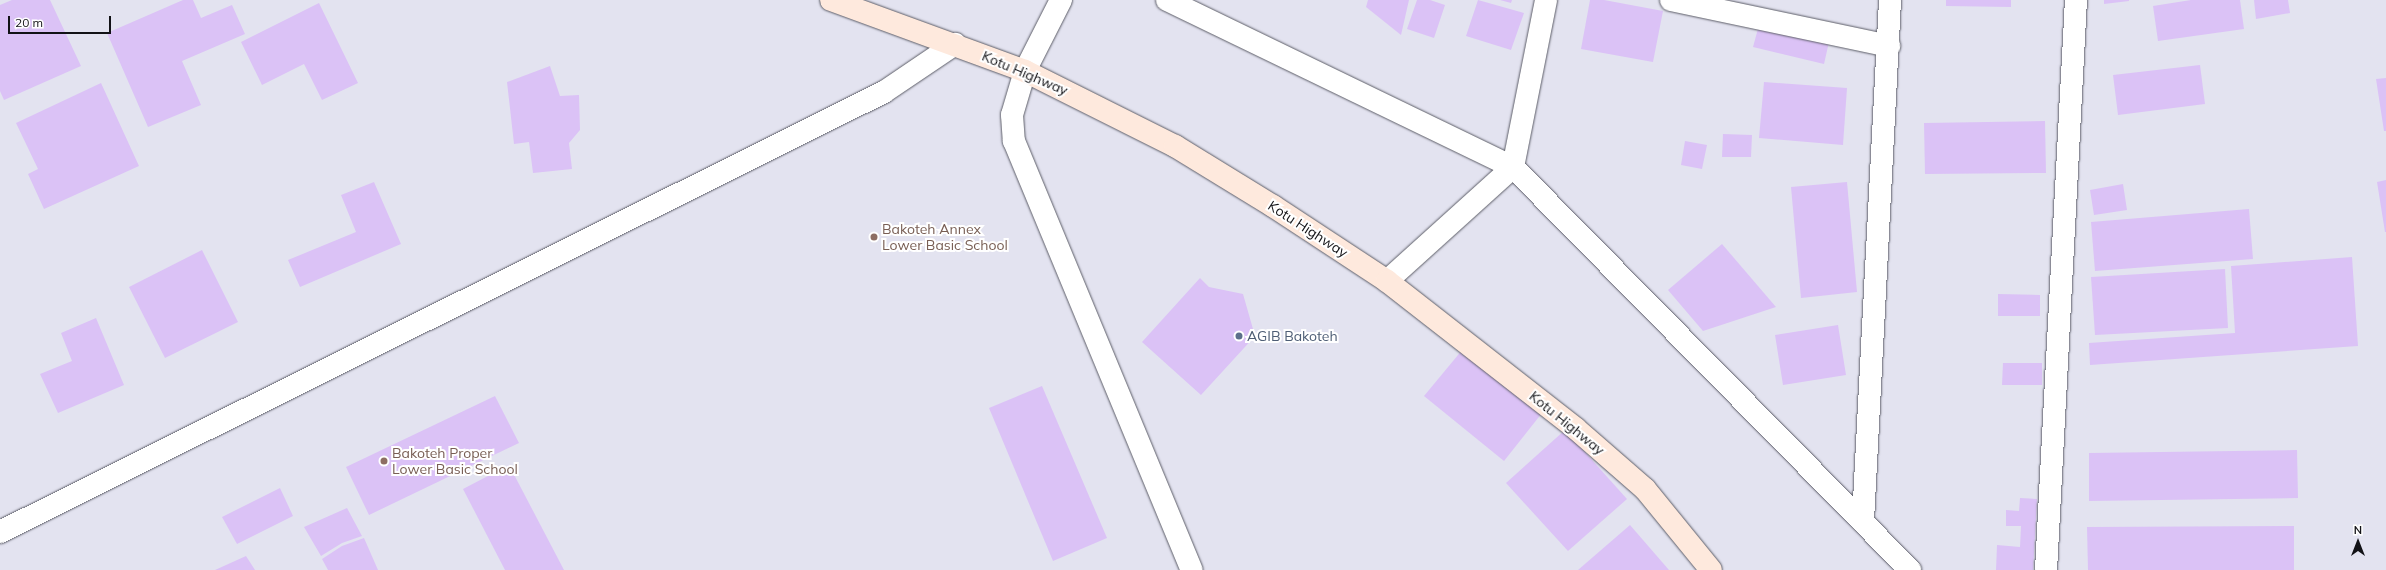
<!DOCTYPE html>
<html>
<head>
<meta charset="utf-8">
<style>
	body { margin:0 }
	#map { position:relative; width:2386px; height:570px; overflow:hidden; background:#e3e3f0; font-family:Mulish,sans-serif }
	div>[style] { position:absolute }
	.building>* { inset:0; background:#dbc2f6 }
	.roads { filter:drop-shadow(0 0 1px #5c5d67) drop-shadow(0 0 1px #5c5d67) }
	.street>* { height:22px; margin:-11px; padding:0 11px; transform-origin:11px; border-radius:11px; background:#fff }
	.secondary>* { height:22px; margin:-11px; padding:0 11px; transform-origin:11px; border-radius:11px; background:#fee9dd }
	.dots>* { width:11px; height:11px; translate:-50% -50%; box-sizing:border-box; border:2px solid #fff; border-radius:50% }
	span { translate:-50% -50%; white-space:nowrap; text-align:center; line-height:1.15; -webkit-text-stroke:4px #fff; paint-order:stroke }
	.street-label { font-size:14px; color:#121216 }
	.education-label { font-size:14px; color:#785e54 }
	.left { translate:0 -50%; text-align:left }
	.service-label { font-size:14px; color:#4e5e75 }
	.north { position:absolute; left:2338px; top:522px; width:40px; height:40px; -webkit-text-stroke:3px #fff; paint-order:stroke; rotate:0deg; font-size:11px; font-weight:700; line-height:16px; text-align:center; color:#121216 }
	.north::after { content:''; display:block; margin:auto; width:14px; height:18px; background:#121216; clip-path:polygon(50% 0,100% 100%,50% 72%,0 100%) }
	.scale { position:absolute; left:8px; top:16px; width:103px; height:18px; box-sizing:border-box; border:2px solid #121216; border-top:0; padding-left:5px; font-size:12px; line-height:14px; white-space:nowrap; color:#121216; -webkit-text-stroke:3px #fff; paint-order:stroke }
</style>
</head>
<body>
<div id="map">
	<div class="building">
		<div style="clip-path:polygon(12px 0,50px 0,81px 66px,4px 100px,0 91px,0 5px)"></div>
		<div style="clip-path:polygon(183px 0,193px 0,201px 18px,232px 5px,245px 34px,182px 61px,201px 105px,148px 127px,107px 33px)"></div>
		<div style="clip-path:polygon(1368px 0,1409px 0,1401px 35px,1366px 7px)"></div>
		<div style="clip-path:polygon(1417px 0,1430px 0,1445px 5px,1434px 38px,1407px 29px)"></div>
		<div style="clip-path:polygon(1478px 0,1524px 13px,1511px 50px,1466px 36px)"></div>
		<div style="clip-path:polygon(1500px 0,1512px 0,1511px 3px)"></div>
		<div style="clip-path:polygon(1590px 0,1604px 0,1663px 11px,1653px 62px,1581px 49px)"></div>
		<div style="clip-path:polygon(1946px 0,2011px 0,2011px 7px,1946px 6px)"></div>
		<div style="clip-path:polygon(2104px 0,2129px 0,2129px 1px,2104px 4px)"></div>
		<div style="clip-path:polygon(2191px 0,2240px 0,2244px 29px,2158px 41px,2153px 6px)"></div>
		<div style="clip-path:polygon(2254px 0,2288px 0,2290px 13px,2256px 19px)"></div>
		<div style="clip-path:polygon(319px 3px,358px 83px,322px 100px,304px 64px,262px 85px,241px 42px)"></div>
		<div style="clip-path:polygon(1759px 25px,1829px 42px,1824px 64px,1753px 47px)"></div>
		<div style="clip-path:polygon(2200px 65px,2205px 104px,2118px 115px,2113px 75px)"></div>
		<div style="clip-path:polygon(550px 66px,560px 96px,579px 95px,580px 130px,569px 143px,572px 169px,533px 173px,529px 142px,514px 144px,507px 82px)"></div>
		<div style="clip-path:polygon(2386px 78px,2386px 131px,2384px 131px,2376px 79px)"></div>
		<div style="clip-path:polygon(1764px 82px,1847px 88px,1843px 145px,1759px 138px)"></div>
		<div style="clip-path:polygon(101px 83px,139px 166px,44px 209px,28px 174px,38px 169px,16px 123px)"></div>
		<div style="clip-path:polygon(2045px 121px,2046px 173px,1925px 174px,1924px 123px)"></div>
		<div style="clip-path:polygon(1723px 134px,1752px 135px,1751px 157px,1722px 157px)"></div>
		<div style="clip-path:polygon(1685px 141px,1707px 145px,1702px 169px,1681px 165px)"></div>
		<div style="clip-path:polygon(2386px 180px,2386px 232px,2385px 232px,2377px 182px)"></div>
		<div style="clip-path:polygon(374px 182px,401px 244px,300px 287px,288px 260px,356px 232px,341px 195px)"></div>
		<div style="clip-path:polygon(1847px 182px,1857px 292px,1801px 298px,1791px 187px)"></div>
		<div style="clip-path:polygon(2123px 184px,2127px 210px,2094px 215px,2090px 190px)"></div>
		<div style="clip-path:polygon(2249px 209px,2253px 259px,2095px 271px,2091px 222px)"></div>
		<div style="clip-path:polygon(1722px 244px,1776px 307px,1703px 331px,1668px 290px)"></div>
		<div style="clip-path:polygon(202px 250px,238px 322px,165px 358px,129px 287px)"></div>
		<div style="clip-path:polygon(2352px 257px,2358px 346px,2090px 365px,2089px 343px,2235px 333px,2231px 266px)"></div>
		<div style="clip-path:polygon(2225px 269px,2228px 328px,2095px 335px,2091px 277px)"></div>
		<div style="clip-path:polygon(1200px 278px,1209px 287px,1243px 294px,1255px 336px,1201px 395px,1142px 342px)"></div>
		<div style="clip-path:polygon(1998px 294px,2040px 295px,2040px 316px,1998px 316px)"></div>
		<div style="clip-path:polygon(96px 318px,124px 385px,58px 413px,40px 374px,72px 361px,61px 333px)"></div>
		<div style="clip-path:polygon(1838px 325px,1846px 375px,1783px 385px,1775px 335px)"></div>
		<div style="clip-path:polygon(1463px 349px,1542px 413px,1504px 461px,1424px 396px)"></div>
		<div style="clip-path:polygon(2003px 363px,2042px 363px,2042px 385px,2002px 385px)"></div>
		<div style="clip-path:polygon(1042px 386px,1107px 538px,1053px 561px,989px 408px)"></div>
		<div style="clip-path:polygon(495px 396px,519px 443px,369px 515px,346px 467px)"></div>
		<div style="clip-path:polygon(1565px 430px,1627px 499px,1568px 551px,1506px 483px)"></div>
		<div style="clip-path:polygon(2297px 450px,2298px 498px,2089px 501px,2089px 453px)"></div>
		<div style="clip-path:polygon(509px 465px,564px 570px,505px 570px,463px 489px)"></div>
		<div style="clip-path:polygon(280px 488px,293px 516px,237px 544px,222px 517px)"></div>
		<div style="clip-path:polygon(2020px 498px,2037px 499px,2033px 570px,1996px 570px,1997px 545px,2020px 547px,2021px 526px,2006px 526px,2006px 510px,2019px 511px)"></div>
		<div style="clip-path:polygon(347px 508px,362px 536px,342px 543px,321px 556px,304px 527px)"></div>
		<div style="clip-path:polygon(1630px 525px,1669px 570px,1578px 570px)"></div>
		<div style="clip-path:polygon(2294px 526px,2294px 570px,2088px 570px,2087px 527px)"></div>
		<div style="clip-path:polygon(364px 538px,378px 570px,328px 570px,322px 559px,342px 546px)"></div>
		<div style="clip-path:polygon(246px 556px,255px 570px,215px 570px)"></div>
	</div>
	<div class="roads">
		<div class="street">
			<div style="left:1061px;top:0;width:80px;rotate:116.9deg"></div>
			<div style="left:1025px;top:71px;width:46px;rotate:106.5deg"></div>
			<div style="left:1012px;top:115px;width:26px;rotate:86deg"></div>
			<div style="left:1014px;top:141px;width:464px;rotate:67.5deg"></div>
			<div style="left:1167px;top:0;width:384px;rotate:25.8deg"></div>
			<div style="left:1513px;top:167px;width:566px;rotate:45.43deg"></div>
			<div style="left:1671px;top:0;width:223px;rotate:11.9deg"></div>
			<div style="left:1387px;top:281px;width:170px;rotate:-42.1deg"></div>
			<div style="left:1513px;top:167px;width:170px;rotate:-78.8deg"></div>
			<div style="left:1863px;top:521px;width:522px;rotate:-87.03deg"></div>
			<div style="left:0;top:532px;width:987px;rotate:-26.46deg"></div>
			<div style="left:884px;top:92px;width:86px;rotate:-34.1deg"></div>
			<div style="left:2046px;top:570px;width:571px;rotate:-86.99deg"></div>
		</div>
		<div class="secondary">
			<div style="left:831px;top:0;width:207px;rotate:20.1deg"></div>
			<div style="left:1025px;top:71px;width:168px;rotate:26.6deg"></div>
			<div style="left:1175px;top:146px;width:115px;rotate:31.5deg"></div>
			<div style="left:1273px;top:206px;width:136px;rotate:33.3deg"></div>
			<div style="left:1387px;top:281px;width:239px;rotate:38deg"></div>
			<div style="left:1575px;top:428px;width:93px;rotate:41.1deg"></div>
			<div style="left:1645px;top:489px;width:104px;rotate:50.8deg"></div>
		</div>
	</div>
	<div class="dots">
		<div style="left:874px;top:237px;background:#8d6e63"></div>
		<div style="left:1239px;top:336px;background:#5c6f8a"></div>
		<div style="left:384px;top:461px;background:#8d6e63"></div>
	</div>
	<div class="street-label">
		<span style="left:1025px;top:73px;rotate:23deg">Kotu Highway</span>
		<span style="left:1308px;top:229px;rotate:33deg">Kotu Highway</span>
		<span style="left:1567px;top:423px;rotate:39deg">Kotu Highway</span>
	</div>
	<div class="education-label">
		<span class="left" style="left:882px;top:237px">Bakoteh Annex<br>Lower Basic School</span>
		<span class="left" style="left:392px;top:461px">Bakoteh Proper<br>Lower Basic School</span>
	</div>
	<div class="service-label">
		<span class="left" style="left:1247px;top:336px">AGIB Bakoteh</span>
	</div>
	<div class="north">N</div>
	<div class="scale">20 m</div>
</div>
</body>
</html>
